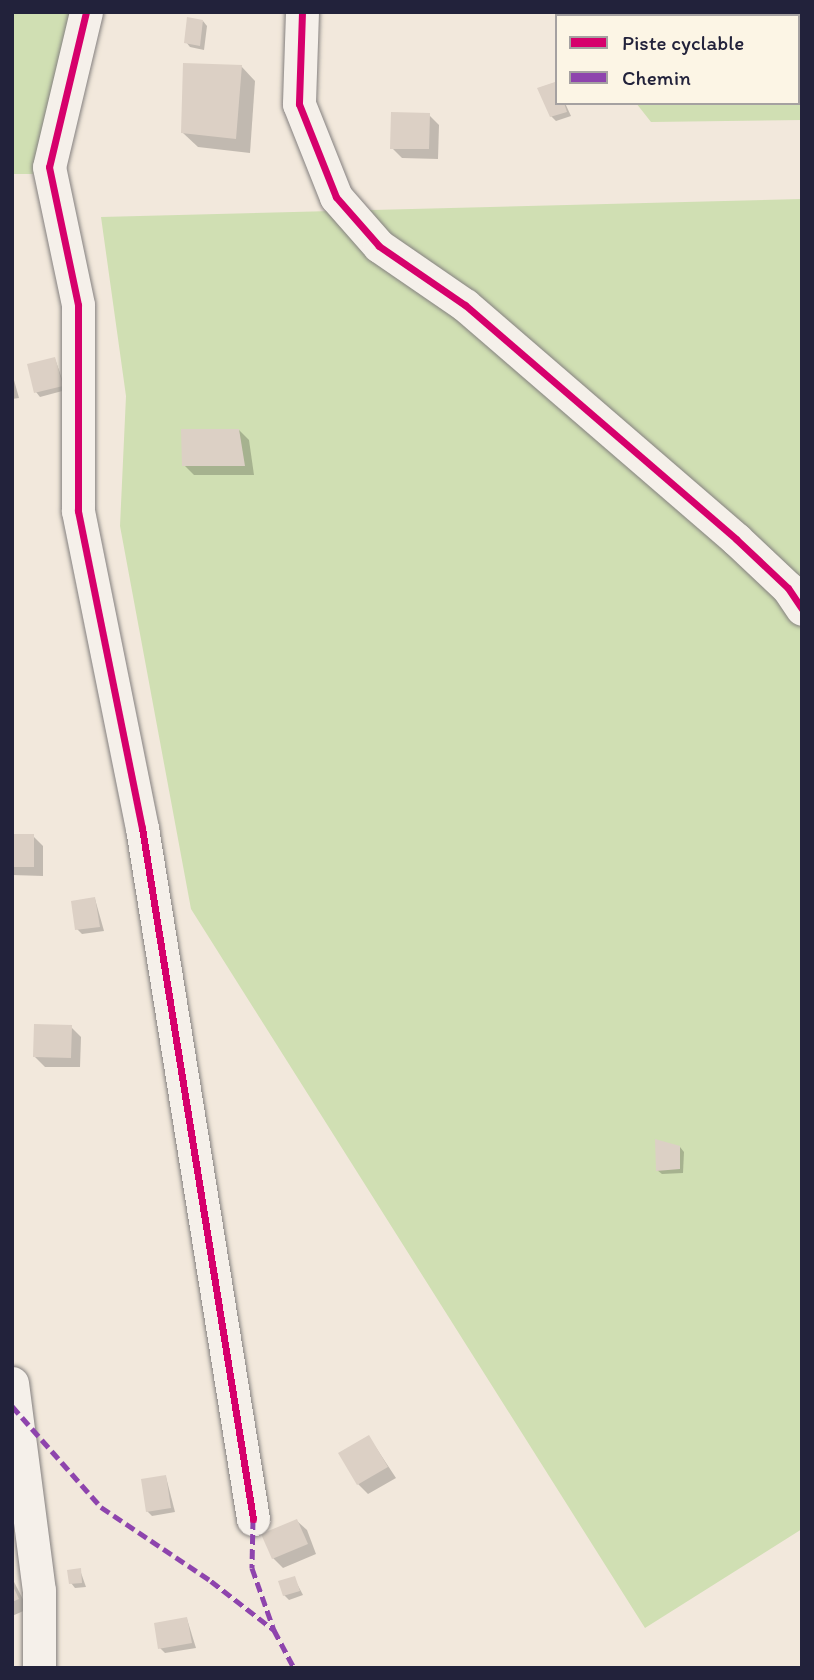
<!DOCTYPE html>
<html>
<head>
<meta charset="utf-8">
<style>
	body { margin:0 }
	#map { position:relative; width:814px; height:1680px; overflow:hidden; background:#f2e8dc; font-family:Itim,sans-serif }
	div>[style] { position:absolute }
	.green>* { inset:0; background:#d0dfb3 }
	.shadow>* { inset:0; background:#0003 }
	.building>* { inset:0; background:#dcd0c5 }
	.roads { filter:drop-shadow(0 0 2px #84807f) drop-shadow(0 0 2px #84807f) }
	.minor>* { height:33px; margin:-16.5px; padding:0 16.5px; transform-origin:16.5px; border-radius:16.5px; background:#f5f0ea }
	.quiet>* { height:5px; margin-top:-2.5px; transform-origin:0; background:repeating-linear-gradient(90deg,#8e44ad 0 10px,transparent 0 15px) }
	.cycleway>* { height:7px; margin:-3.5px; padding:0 3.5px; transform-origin:3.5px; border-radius:3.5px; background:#d6006c }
	span { translate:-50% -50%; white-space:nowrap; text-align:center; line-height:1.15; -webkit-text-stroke:6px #fcf5e5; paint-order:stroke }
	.frame { position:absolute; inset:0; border:14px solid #22223b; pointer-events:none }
	.legend { position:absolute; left:555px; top:14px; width:245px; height:91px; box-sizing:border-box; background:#fcf5e5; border:2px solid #a5a1a1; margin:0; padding:9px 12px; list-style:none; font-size:21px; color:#22223b }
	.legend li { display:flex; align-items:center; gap:14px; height:35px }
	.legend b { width:35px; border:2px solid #a5a1a1 }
</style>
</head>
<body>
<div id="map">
	<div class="green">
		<div style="clip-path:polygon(12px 12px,72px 12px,33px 174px,12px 174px)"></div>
		<div style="clip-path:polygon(563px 12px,802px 12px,802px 120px,651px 122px,636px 103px,798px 103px,798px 16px)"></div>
		<div style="clip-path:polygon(802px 199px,802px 1529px,645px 1628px,191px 909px,120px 526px,126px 396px,101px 217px)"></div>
	</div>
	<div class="shadow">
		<div style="clip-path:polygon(203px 21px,207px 26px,204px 50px,190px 47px,186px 42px)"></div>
		<div style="clip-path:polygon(241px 66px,255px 81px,250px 153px,198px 147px,183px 133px)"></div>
		<div style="clip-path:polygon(555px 84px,557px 103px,565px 103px,571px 116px,556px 121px,551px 116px)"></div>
		<div style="clip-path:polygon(429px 115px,439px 125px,438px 159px,402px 158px,392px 148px)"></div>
		<div style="clip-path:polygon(55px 359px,66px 390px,40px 397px,36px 392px)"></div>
		<div style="clip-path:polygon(12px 373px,19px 398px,12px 399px)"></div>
		<div style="clip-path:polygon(239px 430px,249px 440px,254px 475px,194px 475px,184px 465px)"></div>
		<div style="clip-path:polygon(12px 836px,33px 836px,43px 846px,43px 876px,12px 875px)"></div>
		<div style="clip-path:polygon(95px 899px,104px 931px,82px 934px,77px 929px)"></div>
		<div style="clip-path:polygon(71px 1027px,81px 1037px,80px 1067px,45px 1067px,35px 1057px)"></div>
		<div style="clip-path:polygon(680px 1147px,684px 1152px,683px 1173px,662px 1174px,657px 1170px)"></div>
		<div style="clip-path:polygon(369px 1437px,396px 1478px,368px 1494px,358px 1484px)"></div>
		<div style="clip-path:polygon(166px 1477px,175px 1512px,152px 1516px,147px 1511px)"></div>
		<div style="clip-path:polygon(297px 1521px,307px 1530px,316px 1554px,283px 1568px,273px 1558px)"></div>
		<div style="clip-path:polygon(80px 1570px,86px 1587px,75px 1588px,71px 1583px)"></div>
		<div style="clip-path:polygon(12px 1578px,28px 1609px,12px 1616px)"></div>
		<div style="clip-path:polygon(294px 1578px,303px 1595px,289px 1600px,284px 1595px)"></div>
		<div style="clip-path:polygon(187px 1619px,196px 1648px,165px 1653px,160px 1648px)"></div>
	</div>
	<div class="building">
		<div style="clip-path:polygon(187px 17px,203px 20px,200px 46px,184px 43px)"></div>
		<div style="clip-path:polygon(183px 63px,242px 65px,236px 139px,181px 133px)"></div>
		<div style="clip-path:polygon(555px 82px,557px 103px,564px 103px,567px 112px,550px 117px,537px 88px)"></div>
		<div style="clip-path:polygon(391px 112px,430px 113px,429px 149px,390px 149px)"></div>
		<div style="clip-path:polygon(55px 357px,63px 386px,34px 393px,27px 364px)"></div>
		<div style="clip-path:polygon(181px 429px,239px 429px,245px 466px,182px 466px)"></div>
		<div style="clip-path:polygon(12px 834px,34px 834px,34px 867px,12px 867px)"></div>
		<div style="clip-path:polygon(95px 897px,100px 927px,75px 930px,71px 901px)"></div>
		<div style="clip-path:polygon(34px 1024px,72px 1025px,71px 1058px,33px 1057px)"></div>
		<div style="clip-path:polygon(655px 1139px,680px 1146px,680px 1169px,656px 1171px)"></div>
		<div style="clip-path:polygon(369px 1435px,388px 1467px,357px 1485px,338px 1453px)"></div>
		<div style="clip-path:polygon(166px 1475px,171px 1508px,146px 1512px,141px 1479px)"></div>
		<div style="clip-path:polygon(297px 1519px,308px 1544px,272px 1559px,261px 1534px)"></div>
		<div style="clip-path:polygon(81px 1568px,82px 1583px,69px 1584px,67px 1570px)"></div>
		<div style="clip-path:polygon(295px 1576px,300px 1591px,283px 1596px,278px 1581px)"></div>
		<div style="clip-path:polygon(12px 1584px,19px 1599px,12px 1602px)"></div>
		<div style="clip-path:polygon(187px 1617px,192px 1643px,158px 1649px,154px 1623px)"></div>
	</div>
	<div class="roads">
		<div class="minor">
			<div style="left:86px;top:12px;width:159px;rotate:103.4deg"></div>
			<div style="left:49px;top:167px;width:141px;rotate:78.1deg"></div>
			<div style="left:78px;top:305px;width:206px;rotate:90deg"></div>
			<div style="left:78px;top:511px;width:323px;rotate:78.6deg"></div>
			<div style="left:142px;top:828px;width:700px;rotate:80.87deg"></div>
			<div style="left:302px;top:12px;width:92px;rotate:91.9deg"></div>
			<div style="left:299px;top:104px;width:100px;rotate:68.3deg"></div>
			<div style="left:336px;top:197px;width:65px;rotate:48.7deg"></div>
			<div style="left:379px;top:246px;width:104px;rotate:34.5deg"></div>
			<div style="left:465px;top:305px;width:358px;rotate:40.8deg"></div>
			<div style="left:736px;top:539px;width:71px;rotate:43.3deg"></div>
			<div style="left:788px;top:588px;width:25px;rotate:56deg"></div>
			<div style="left:12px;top:1383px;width:209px;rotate:82.6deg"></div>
			<div style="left:39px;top:1590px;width:78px;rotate:90deg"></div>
		</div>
	</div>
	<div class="quiet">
		<div style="left:12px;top:1406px;width:135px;rotate:48.6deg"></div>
		<div style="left:101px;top:1507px;width:133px;rotate:33.9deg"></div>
		<div style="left:211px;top:1581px;width:80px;rotate:37.9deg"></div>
		<div style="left:253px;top:1519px;width:49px;rotate:91.2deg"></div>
		<div style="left:252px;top:1568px;width:66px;rotate:70.5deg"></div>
		<div style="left:274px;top:1630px;width:43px;rotate:62.2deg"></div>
	</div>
	<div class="cycleway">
		<div style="left:86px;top:12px;width:159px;rotate:103.4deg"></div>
		<div style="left:49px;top:167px;width:141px;rotate:78.1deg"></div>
		<div style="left:78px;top:305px;width:206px;rotate:90deg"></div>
		<div style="left:78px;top:511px;width:323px;rotate:78.6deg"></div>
		<div style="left:142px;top:828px;width:700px;rotate:80.87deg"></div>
		<div style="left:302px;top:12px;width:92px;rotate:91.9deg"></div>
		<div style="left:299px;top:104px;width:100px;rotate:68.3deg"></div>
		<div style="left:336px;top:197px;width:65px;rotate:48.7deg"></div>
		<div style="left:379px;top:246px;width:104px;rotate:34.5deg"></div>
		<div style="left:465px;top:305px;width:358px;rotate:40.8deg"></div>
		<div style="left:736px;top:539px;width:71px;rotate:43.3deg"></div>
		<div style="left:788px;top:588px;width:25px;rotate:56deg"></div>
	</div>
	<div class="frame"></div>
	<ul class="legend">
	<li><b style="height:9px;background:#d6006c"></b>Piste cyclable</li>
	<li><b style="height:9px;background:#8e44ad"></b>Chemin</li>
	</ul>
</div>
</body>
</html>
